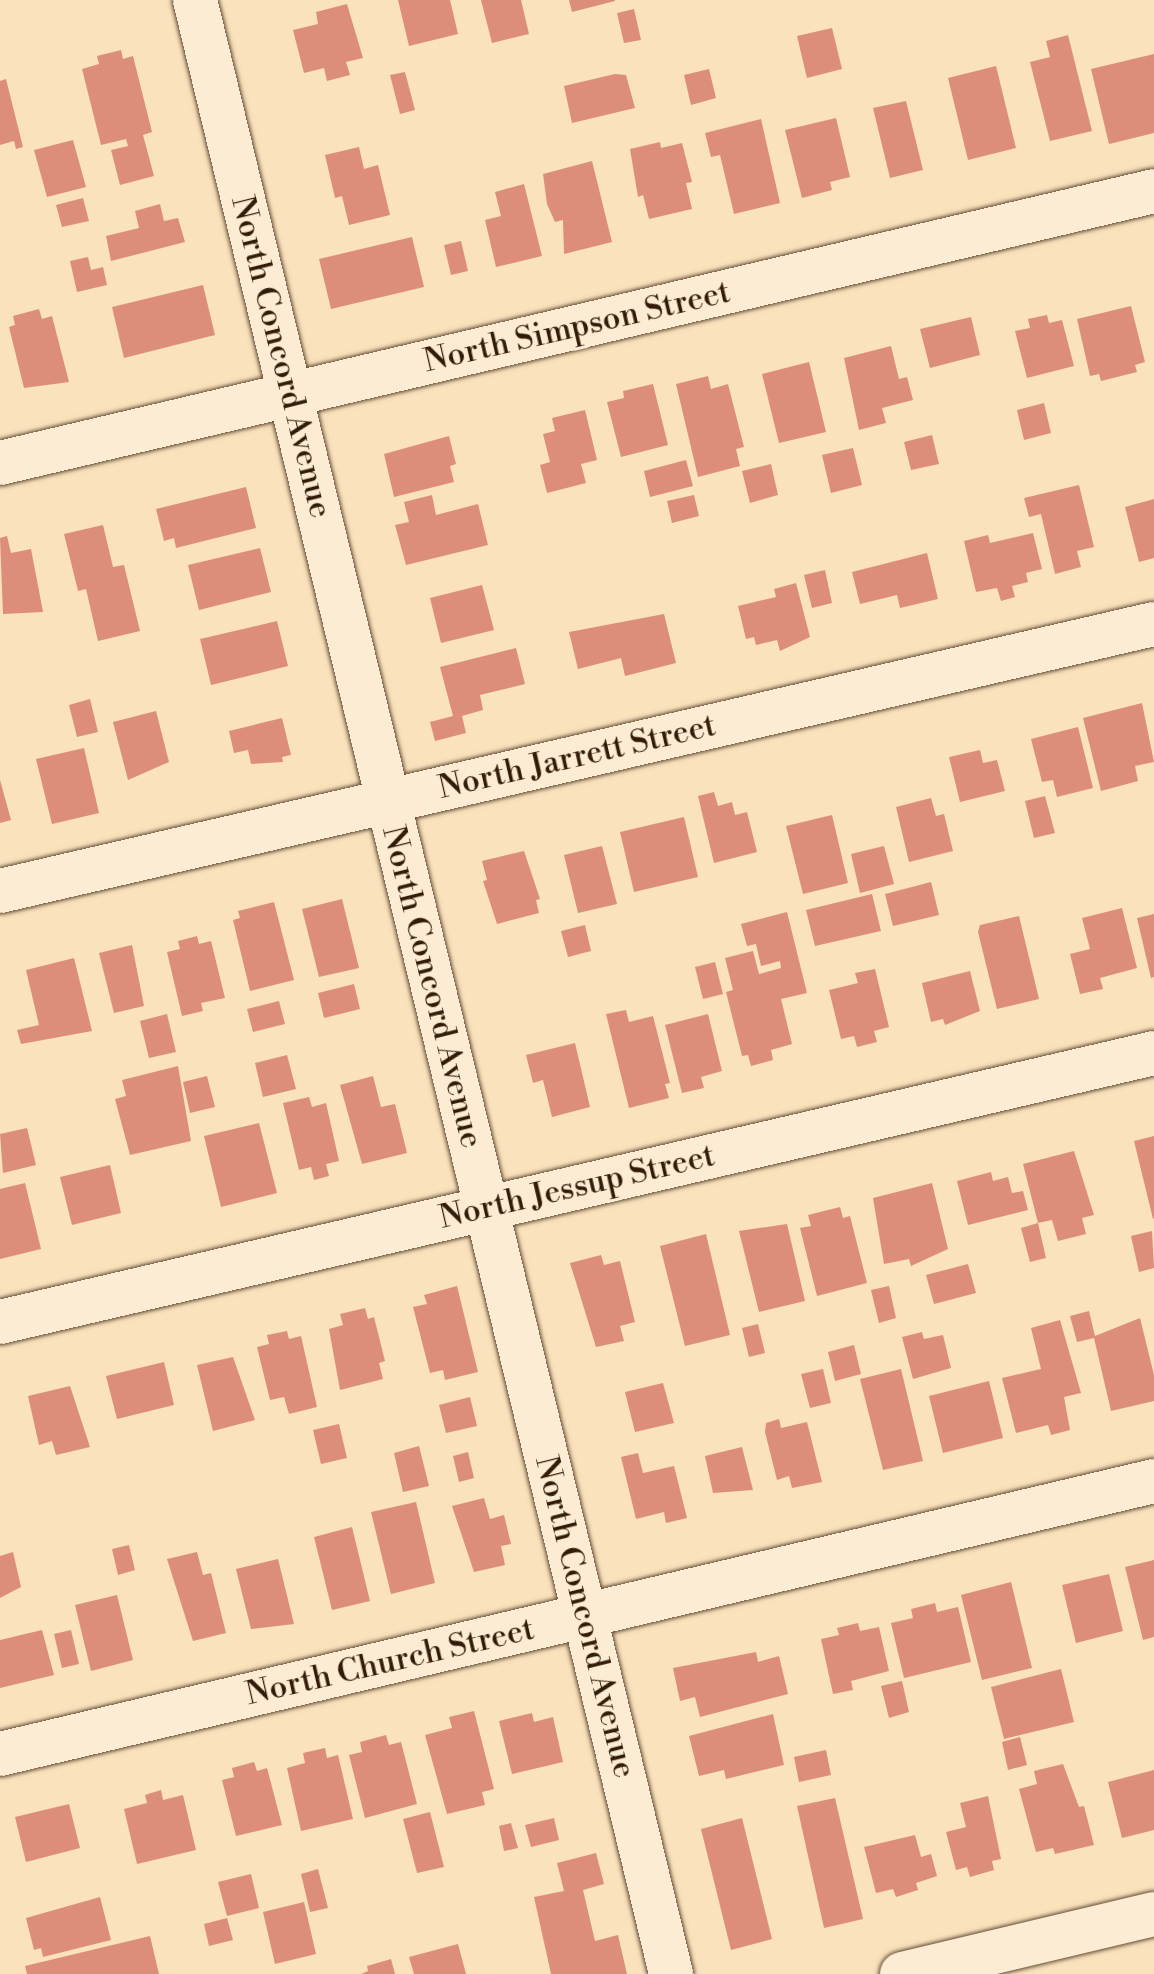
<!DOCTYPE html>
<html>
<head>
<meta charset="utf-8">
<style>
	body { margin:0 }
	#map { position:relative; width:1154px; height:1974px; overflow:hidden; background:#fae2bc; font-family:"Libre Bodoni",serif }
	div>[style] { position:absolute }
	.building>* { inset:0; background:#dd8e7a }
	.roads { filter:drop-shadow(0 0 2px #654d36) drop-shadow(0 0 2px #654d36) }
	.minor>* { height:44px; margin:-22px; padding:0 22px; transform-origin:22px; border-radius:22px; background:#fcecd3 }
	span { translate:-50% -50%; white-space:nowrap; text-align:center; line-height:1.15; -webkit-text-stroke:6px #fcecd3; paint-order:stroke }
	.street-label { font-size:32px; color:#331b09 }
</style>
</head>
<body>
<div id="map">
	<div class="building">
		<div style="clip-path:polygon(398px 0,450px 0,458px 34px,409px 46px)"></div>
		<div style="clip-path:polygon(481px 0,521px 0,529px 34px,492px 43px)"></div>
		<div style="clip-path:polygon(569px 0,615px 0,615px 1px,572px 12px)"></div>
		<div style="clip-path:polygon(347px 4px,363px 58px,346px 62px,350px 75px,327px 81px,324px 68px,304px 73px,293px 30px,318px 24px,316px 12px)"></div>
		<div style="clip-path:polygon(634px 9px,641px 40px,624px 43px,617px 13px)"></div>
		<div style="clip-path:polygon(832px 28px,842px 69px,807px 78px,797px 36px)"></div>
		<div style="clip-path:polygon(1068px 35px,1092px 131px,1050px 141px,1030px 62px,1050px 57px,1046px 41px)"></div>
		<div style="clip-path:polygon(121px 50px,123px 59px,133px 56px,152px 132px,143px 135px,154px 176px,120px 185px,111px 150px,128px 146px,126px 139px,101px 145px,82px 69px,99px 64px,97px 56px)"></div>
		<div style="clip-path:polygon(1154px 54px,1154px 133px,1109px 144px,1091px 69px)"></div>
		<div style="clip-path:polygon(996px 66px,1016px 148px,968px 160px,948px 78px)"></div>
		<div style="clip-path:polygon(709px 69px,716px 98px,691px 105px,684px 75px)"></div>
		<div style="clip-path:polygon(405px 72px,415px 110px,400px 114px,390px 75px)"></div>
		<div style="clip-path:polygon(615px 74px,626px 75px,635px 108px,572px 123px,564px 86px)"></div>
		<div style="clip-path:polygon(6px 79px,23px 147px,16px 149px,14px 141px,0 145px,0 81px)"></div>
		<div style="clip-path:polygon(906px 101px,923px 170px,890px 178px,873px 108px)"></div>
		<div style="clip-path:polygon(836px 118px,850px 177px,830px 182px,832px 190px,802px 198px,785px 130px)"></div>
		<div style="clip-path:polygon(761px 119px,780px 203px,734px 214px,720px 155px,711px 157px,705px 133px)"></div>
		<div style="clip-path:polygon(73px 140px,86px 187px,47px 197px,34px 150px)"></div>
		<div style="clip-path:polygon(660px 142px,661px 148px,682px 143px,692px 182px,686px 183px,692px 209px,649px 219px,643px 195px,638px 197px,630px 149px)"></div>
		<div style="clip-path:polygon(359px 147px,364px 169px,378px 165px,390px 215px,349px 225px,342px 196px,335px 198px,325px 155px)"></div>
		<div style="clip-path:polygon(592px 161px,612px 242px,564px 254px,563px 220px,555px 222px,547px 204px,543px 174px)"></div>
		<div style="clip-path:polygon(524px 184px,542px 256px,496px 267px,485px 220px,501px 216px,495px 192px)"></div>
		<div style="clip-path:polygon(83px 198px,89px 221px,62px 227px,56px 205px)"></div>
		<div style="clip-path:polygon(160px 204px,164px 221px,178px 218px,185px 242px,111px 261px,106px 236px,139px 228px,135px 211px)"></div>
		<div style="clip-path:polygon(412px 237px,424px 287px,331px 309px,319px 259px)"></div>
		<div style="clip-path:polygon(461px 241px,468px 271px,451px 275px,444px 245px)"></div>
		<div style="clip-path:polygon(88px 257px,91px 270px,103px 267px,107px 285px,77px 292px,70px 261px)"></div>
		<div style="clip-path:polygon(203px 285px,215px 335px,124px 358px,112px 307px)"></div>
		<div style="clip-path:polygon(1131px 306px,1145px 362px,1135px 365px,1137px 372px,1101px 381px,1099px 374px,1090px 376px,1077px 319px)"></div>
		<div style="clip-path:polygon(39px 309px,42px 319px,52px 316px,69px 382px,24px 388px,9px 327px,15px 325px,13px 316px)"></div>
		<div style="clip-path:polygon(1047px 315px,1049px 323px,1062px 320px,1074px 366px,1027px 378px,1015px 331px,1030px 328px,1028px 319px)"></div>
		<div style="clip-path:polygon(971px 317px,980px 355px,930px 368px,920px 329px)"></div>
		<div style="clip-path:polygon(891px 346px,899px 379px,907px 377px,913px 400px,882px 408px,886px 423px,859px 430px,844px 358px)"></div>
		<div style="clip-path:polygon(809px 362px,826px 432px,779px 443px,762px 374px)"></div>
		<div style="clip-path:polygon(708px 376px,711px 389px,728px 384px,744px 447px,736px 449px,740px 466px,698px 477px,676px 384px)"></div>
		<div style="clip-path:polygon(653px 384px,668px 445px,621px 457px,607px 402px,624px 398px,623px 391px)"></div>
		<div style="clip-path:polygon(1044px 403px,1051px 433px,1024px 440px,1017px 410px)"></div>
		<div style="clip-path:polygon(585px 410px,597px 460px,581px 464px,586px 483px,547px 493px,540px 465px,550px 462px,543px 434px,555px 431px,552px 418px)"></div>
		<div style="clip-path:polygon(932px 435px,939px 464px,911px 470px,904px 442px)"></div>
		<div style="clip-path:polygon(449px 436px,456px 464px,450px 466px,454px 482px,394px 497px,384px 454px)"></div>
		<div style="clip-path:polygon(853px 448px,862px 485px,831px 493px,822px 455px)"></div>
		<div style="clip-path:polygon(686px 460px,693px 486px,650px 497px,644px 471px)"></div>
		<div style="clip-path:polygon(771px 464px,778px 495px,750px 503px,742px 471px)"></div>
		<div style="clip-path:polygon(1079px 485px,1094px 547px,1077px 551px,1081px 567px,1055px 574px,1041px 514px,1029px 517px,1024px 498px)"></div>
		<div style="clip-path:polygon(246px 487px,256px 528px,176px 548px,174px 538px,164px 541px,156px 509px)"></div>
		<div style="clip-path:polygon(432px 495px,436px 515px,478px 504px,488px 545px,406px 565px,395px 525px,409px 522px,404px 502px)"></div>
		<div style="clip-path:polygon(694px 495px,699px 516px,672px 523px,667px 501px)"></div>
		<div style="clip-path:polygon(1154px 499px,1154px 558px,1139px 562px,1125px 507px)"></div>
		<div style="clip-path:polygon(103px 525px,113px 567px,124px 565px,140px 631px,98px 641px,86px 589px,78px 591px,64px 534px)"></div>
		<div style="clip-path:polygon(1033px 533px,1042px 569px,1026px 573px,1028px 582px,1012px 586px,1015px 597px,1001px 601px,997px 588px,976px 592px,964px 541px,988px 535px,990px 543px)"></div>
		<div style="clip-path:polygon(7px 536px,11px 553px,31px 549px,43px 612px,3px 614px,0 538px)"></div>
		<div style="clip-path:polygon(260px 548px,271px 592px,199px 610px,188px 565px)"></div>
		<div style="clip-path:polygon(927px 553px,938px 599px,900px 608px,897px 595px,860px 604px,852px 572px)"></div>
		<div style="clip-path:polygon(825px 570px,832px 603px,812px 608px,804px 575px)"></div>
		<div style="clip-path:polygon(796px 583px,810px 637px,780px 651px,777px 640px,756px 645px,754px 637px,746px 639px,738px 606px,776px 597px,774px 589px)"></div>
		<div style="clip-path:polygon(482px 585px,494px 630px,441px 643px,430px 598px)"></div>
		<div style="clip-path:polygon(664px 614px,676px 663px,625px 676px,621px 658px,578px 669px,569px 632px)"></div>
		<div style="clip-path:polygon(277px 621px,288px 666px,211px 685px,200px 639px)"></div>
		<div style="clip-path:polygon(516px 648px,525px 684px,480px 695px,483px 710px,462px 716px,466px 733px,435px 741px,430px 722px,453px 716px,440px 667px)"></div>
		<div style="clip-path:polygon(90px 699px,98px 732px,77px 737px,69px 705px)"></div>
		<div style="clip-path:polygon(1142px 703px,1154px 762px,1135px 766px,1138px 781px,1101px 791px,1083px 718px)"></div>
		<div style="clip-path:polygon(156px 711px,169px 762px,128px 780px,113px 722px)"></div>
		<div style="clip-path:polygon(282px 718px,291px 755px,282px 757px,283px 762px,251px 764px,248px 750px,234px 753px,229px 731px)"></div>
		<div style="clip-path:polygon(1078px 727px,1093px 788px,1057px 797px,1053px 780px,1042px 782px,1031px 739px)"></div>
		<div style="clip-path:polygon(84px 748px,99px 813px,52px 824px,36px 759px)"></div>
		<div style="clip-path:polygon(980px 750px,983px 763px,997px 760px,1005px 791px,960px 802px,949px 757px)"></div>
		<div style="clip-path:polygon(0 780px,11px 820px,0 823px)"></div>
		<div style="clip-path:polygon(714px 792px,718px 806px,732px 802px,735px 815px,747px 812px,757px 852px,714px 863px,698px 796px)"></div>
		<div style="clip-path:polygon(1045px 796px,1055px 833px,1034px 838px,1025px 801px)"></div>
		<div style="clip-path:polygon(931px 798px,936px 816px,944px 814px,953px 851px,909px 862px,896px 807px)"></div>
		<div style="clip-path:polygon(832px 815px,848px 883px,803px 894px,786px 826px)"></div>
		<div style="clip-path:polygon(684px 817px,698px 877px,634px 892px,620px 832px)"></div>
		<div style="clip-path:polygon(602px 846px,617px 904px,578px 913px,564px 855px)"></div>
		<div style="clip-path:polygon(884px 846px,894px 884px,860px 893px,851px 854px)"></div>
		<div style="clip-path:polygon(524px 851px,540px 899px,536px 900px,539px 913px,497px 924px,483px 881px,487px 880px,482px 861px)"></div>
		<div style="clip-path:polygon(931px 882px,939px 915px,893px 926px,885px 894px)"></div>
		<div style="clip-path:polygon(872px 894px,881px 931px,815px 946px,806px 910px)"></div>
		<div style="clip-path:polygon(342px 899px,359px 968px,319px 977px,302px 909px)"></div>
		<div style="clip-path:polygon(274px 902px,294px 980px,250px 991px,233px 920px,240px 918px,238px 911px)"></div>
		<div style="clip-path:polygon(1122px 908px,1137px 968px,1100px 978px,1103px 989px,1080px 994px,1070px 954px,1090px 949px,1082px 918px)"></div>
		<div style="clip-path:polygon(787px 912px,807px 993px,781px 999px,792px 1044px,771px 1050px,773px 1060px,751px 1066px,748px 1055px,742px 1056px,726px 992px,733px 990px,725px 958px,753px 951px,759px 974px,781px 968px,780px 961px,761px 966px,756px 944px,747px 946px,741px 924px)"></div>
		<div style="clip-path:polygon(1154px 914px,1154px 977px,1151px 978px,1137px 918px)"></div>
		<div style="clip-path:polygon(1019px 916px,1039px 999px,997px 1009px,978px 932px,980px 925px)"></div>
		<div style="clip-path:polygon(585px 925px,591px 951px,568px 957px,561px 931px)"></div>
		<div style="clip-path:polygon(197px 936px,199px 944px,211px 941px,225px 998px,201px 1003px,203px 1011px,182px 1016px,167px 952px,180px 949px,178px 941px)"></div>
		<div style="clip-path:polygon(132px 945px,144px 1006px,114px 1013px,99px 953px)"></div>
		<div style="clip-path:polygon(74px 958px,92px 1031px,21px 1044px,17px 1030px,39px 1025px,26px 970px)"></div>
		<div style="clip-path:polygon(715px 962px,723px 994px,703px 999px,695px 967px)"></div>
		<div style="clip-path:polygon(875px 969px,889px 1027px,874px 1031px,877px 1042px,857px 1047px,854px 1036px,841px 1039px,829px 990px,858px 983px,855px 973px)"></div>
		<div style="clip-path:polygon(970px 971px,980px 1011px,945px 1025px,943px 1019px,931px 1022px,922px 983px)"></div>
		<div style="clip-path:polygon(354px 984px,360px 1009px,324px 1018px,318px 993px)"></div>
		<div style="clip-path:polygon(279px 1001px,285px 1024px,253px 1032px,247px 1009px)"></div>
		<div style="clip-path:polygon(626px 1010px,629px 1022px,653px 1016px,670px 1083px,665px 1084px,669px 1098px,629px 1108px,606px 1014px)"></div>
		<div style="clip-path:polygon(167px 1014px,176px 1052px,149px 1058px,140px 1021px)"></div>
		<div style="clip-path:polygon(708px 1014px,722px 1071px,701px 1077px,704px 1088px,682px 1093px,665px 1025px)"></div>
		<div style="clip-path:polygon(575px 1043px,590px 1107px,552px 1117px,543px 1080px,533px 1083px,526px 1055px)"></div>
		<div style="clip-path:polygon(287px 1055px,296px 1089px,263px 1097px,255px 1063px)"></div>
		<div style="clip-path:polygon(178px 1066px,191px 1141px,130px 1155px,115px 1099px,126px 1096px,122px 1080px)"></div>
		<div style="clip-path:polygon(207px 1076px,215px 1107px,190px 1113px,183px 1082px)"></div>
		<div style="clip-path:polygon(373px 1076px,381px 1107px,395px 1104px,407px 1153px,362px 1164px,340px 1085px)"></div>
		<div style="clip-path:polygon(309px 1097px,312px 1107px,326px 1103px,339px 1161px,326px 1164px,329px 1176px,314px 1180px,311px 1167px,299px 1170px,283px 1103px)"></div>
		<div style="clip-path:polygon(259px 1123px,277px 1193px,221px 1207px,204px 1136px)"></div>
		<div style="clip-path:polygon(27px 1128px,36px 1165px,3px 1173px,0 1134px)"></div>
		<div style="clip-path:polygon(1154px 1136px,1154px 1218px,1153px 1219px,1134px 1141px)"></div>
		<div style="clip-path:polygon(1074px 1151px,1094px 1215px,1082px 1218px,1086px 1234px,1058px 1241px,1052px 1220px,1038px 1223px,1023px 1164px)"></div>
		<div style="clip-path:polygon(110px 1165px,121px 1213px,72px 1225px,60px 1177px)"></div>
		<div style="clip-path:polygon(991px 1172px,993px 1181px,1008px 1177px,1012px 1193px,1023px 1191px,1028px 1210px,968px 1225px,957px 1181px)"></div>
		<div style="clip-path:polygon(25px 1183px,41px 1249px,0 1259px,0 1189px)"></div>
		<div style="clip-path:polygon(932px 1183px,948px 1249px,911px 1266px,909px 1259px,884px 1264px,873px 1198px)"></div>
		<div style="clip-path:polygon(840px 1207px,843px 1218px,850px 1216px,867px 1283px,817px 1296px,800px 1228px,811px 1226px,808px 1215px)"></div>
		<div style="clip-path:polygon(1038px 1223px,1046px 1258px,1030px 1262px,1021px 1228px)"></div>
		<div style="clip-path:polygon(787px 1224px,805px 1301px,759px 1312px,739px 1231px)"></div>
		<div style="clip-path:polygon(1152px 1231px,1154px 1268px,1139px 1272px,1131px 1236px)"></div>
		<div style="clip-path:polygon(706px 1234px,730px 1335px,685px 1346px,660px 1246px)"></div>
		<div style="clip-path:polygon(601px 1255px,604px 1265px,620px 1261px,635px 1322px,620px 1326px,624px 1341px,596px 1347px,570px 1263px)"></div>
		<div style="clip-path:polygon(968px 1264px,976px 1293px,934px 1304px,926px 1275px)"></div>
		<div style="clip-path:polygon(457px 1286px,478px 1372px,445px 1380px,443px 1370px,430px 1373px,413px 1307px,427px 1304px,424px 1295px)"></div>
		<div style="clip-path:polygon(889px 1286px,896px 1318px,879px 1323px,871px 1290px)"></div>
		<div style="clip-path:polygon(365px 1308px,368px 1319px,374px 1317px,385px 1361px,379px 1363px,383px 1379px,340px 1390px,329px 1329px,343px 1325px,340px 1314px)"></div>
		<div style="clip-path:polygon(1089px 1311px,1095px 1336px,1140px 1318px,1154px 1375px,1154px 1401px,1111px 1411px,1094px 1338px,1077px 1342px,1070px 1316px)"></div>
		<div style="clip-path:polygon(1060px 1320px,1081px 1393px,1064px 1397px,1070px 1430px,1051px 1435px,1048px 1425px,1016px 1433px,1002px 1378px,1041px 1369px,1031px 1328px)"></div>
		<div style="clip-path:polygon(758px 1324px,765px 1353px,749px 1357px,742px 1328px)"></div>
		<div style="clip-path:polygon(287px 1331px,289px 1339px,301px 1336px,317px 1407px,289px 1414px,284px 1397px,270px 1400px,257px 1347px,269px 1344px,267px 1335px)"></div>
		<div style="clip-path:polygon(922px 1332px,924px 1339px,943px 1335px,951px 1368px,913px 1379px,902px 1337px)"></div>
		<div style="clip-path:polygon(854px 1345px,861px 1374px,835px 1381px,828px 1352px)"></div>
		<div style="clip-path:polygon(233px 1357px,255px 1420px,213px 1431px,197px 1365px)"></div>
		<div style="clip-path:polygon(164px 1362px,174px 1405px,117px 1419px,106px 1376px)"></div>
		<div style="clip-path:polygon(823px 1369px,831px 1403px,810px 1408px,801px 1374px)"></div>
		<div style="clip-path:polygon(901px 1369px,923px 1461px,883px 1470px,860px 1379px)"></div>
		<div style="clip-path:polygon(989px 1381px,1003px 1438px,943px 1453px,929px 1396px)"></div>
		<div style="clip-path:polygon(663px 1383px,674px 1423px,635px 1432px,625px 1392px)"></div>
		<div style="clip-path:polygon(70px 1386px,90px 1447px,56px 1455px,52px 1441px,39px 1445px,28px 1396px)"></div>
		<div style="clip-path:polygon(470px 1397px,477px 1426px,446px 1433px,439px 1405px)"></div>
		<div style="clip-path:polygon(779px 1419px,781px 1428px,807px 1422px,822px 1482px,792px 1488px,789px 1476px,777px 1480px,765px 1432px,766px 1423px)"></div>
		<div style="clip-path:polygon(339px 1424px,347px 1458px,321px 1464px,313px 1430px)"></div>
		<div style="clip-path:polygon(419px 1446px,429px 1486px,403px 1492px,394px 1453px)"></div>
		<div style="clip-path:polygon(742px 1447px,753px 1490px,713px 1493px,705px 1456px)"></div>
		<div style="clip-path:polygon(468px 1452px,474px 1478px,459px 1482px,453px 1456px)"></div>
		<div style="clip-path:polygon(638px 1453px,643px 1473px,674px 1466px,687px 1518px,666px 1523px,664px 1512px,636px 1519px,621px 1457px)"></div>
		<div style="clip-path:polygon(484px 1498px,490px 1519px,504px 1515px,511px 1544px,501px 1546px,505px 1565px,474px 1572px,452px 1506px)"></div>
		<div style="clip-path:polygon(416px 1502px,435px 1583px,391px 1594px,371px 1512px)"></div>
		<div style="clip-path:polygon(352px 1527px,370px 1601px,332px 1610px,314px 1537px)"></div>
		<div style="clip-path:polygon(129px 1545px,135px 1570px,118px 1575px,112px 1549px)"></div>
		<div style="clip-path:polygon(13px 1552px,21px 1587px,0 1598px,0 1556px)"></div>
		<div style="clip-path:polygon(197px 1552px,203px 1575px,211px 1573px,226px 1633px,193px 1641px,167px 1559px)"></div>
		<div style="clip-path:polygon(278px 1559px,294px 1624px,251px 1629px,236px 1569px)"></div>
		<div style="clip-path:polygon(1154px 1560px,1154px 1637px,1143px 1640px,1125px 1567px)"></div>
		<div style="clip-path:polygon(1109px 1574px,1123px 1631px,1076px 1643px,1062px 1585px)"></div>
		<div style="clip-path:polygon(1011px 1582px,1032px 1668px,982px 1680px,961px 1595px)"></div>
		<div style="clip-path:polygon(117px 1595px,133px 1660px,91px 1671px,75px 1605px)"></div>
		<div style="clip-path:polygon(935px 1603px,937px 1612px,958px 1607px,971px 1662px,904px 1678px,891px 1623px,913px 1618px,911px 1609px)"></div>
		<div style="clip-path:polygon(858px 1623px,860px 1631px,879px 1627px,889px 1671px,851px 1681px,853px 1690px,833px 1694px,821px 1639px,839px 1635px,837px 1628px)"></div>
		<div style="clip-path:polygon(42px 1630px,54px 1675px,0 1688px,0 1640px)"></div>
		<div style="clip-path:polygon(71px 1630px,79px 1664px,62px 1668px,54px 1634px)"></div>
		<div style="clip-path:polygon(756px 1652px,758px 1662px,779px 1656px,788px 1694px,700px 1717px,695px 1697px,680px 1701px,673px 1668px)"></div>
		<div style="clip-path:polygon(1061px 1669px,1074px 1722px,1004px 1739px,991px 1687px)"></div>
		<div style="clip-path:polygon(902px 1681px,909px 1712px,889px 1718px,881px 1686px)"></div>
		<div style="clip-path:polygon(474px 1711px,494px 1789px,482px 1792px,485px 1805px,447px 1814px,425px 1735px,452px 1728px,449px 1717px)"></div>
		<div style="clip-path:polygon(532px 1713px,534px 1722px,553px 1717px,563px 1762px,512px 1774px,499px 1721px)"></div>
		<div style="clip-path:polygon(773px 1714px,784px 1765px,726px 1779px,724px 1770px,699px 1776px,689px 1736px)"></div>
		<div style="clip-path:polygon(386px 1735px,389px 1745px,401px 1742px,417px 1804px,365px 1818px,349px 1755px,362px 1752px,360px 1742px)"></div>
		<div style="clip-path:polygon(1020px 1737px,1027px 1765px,1008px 1770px,1002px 1742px)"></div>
		<div style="clip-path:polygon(325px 1748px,327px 1758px,338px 1755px,353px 1819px,301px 1831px,287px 1768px,305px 1763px,303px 1753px)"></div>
		<div style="clip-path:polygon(826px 1750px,831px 1775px,799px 1782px,794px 1757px)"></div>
		<div style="clip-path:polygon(254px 1762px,257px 1771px,267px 1768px,282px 1825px,236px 1836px,222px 1780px,234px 1777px,232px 1768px)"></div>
		<div style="clip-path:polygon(1063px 1764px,1079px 1807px,1084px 1806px,1094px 1845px,1055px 1854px,1053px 1848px,1036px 1852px,1019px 1789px,1037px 1784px,1034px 1771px)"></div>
		<div style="clip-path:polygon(1154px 1770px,1154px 1830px,1122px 1838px,1108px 1782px)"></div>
		<div style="clip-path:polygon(161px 1790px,163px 1800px,183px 1795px,196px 1850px,137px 1864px,124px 1809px,147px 1803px,145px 1795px)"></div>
		<div style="clip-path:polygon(988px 1796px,1001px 1859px,992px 1861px,994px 1870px,970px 1877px,967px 1867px,956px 1870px,946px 1832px,966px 1827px,960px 1803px)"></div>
		<div style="clip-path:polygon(835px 1798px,863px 1919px,824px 1928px,797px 1806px)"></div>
		<div style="clip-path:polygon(69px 1804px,80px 1848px,26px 1862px,15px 1817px)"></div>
		<div style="clip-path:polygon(430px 1812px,444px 1867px,417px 1873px,403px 1819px)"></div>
		<div style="clip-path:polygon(554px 1818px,559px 1840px,531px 1847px,525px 1825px)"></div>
		<div style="clip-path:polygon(742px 1818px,772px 1939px,731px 1950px,701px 1829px)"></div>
		<div style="clip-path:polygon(511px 1823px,518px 1848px,504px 1851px,499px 1826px)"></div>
		<div style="clip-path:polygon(915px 1835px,921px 1857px,931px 1854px,937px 1876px,916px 1883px,918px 1890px,896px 1897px,893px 1889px,876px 1893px,864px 1847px)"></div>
		<div style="clip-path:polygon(596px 1853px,604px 1884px,583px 1890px,595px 1941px,618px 1935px,627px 1974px,551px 1974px,534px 1897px,564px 1891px,557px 1863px)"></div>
		<div style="clip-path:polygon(318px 1869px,328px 1908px,310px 1912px,301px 1874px)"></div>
		<div style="clip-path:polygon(251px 1874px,259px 1908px,227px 1916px,218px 1882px)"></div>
		<div style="clip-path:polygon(100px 1897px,111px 1940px,43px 1957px,41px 1948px,34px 1950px,26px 1918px)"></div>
		<div style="clip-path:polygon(304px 1902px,316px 1954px,275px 1964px,263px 1912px)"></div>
		<div style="clip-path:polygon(227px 1918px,233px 1940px,209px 1946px,204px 1924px)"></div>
		<div style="clip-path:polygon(150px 1936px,159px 1974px,27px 1974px,25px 1966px)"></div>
		<div style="clip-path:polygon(458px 1944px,466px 1974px,414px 1974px,409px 1957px)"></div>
		<div style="clip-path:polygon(391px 1959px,395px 1974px,361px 1974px,368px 1971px,367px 1966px)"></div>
	</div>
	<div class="roads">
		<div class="minor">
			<div style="left:195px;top:0;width:2031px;rotate:76.44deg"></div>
			<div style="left:0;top:463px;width:1186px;rotate:-13.26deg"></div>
			<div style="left:0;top:891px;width:1184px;rotate:-13.03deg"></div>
			<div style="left:0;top:1322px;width:1185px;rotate:-13.12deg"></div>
			<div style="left:0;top:1754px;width:1186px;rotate:-13.31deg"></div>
			<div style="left:902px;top:1974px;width:259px;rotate:-13.4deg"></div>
		</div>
	</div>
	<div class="street-label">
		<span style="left:577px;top:327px;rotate:-13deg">North Simpson Street</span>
		<span style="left:281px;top:357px;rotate:76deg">North Concord Avenue</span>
		<span style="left:577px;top:757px;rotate:-13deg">North Jarrett Street</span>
		<span style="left:432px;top:987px;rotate:76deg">North Concord Avenue</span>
		<span style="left:577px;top:1187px;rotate:-13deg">North Jessup Street</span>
		<span style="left:585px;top:1617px;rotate:76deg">North Concord Avenue</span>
		<span style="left:390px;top:1662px;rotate:-13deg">North Church Street</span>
	</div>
</div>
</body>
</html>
